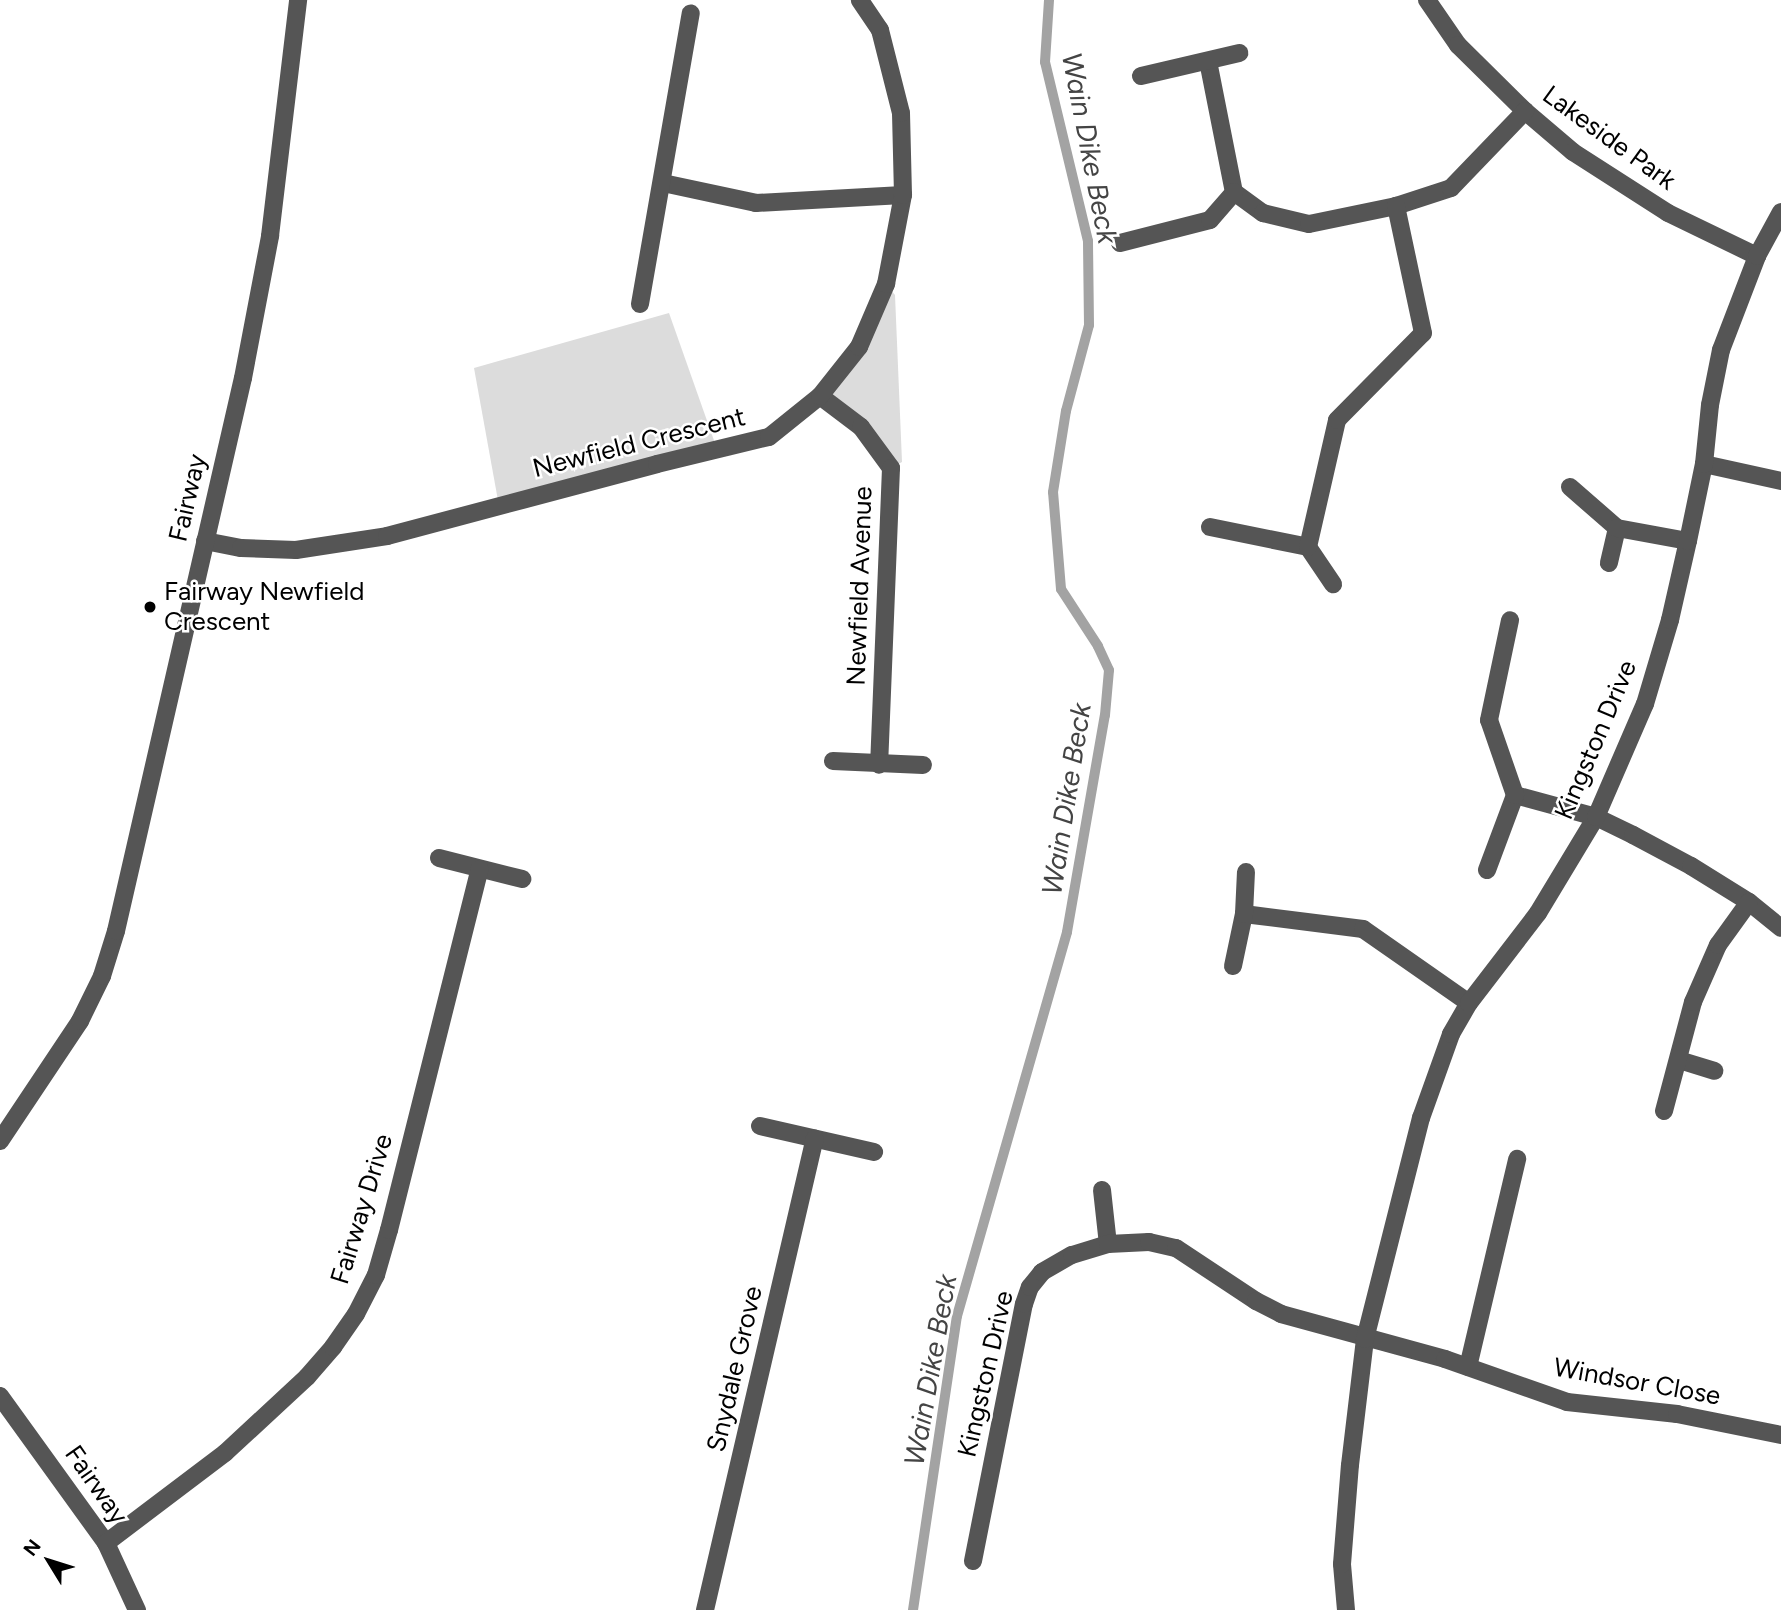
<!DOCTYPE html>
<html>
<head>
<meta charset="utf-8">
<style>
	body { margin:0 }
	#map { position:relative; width:1781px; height:1610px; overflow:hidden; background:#fff; font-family:Figtree,sans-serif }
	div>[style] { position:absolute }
	.green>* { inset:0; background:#dcdcdc }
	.stream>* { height:10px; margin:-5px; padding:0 5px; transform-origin:5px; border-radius:5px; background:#a3a3a3 }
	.minor>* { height:18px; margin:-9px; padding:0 9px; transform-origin:9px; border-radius:9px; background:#555 }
	.dots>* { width:19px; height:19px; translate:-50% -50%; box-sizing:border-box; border:4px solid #fff; border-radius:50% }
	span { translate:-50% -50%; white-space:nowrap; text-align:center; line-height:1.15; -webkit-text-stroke:5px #fff; paint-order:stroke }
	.street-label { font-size:26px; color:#000 }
	.poi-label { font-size:26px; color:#000 }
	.left { translate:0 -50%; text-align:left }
	.water-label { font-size:28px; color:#444; font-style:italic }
	.north { position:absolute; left:14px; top:1526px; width:70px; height:70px; -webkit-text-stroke:5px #fff; paint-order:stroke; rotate:308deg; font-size:19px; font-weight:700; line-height:28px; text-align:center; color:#000 }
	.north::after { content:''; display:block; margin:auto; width:24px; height:32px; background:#000; clip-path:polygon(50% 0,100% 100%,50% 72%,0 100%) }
</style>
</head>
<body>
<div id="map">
	<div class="green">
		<div style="clip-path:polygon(886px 284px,895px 295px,902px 462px,891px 468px,820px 396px)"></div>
		<div style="clip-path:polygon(669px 313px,717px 449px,499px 506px,474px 368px)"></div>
	</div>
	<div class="stream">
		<div style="left:913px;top:1610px;width:297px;rotate:-81.5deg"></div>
		<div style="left:957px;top:1316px;width:399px;rotate:-74deg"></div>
		<div style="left:1067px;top:932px;width:220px;rotate:-80.1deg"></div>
		<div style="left:1105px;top:715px;width:45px;rotate:-84.9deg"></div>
		<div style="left:1109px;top:670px;width:26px;rotate:-115deg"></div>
		<div style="left:1098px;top:646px;width:68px;rotate:-123deg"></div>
		<div style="left:1061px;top:589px;width:97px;rotate:-94.7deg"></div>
		<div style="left:1053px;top:492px;width:82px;rotate:-80.9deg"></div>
		<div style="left:1066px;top:411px;width:89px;rotate:-75deg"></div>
		<div style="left:1089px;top:325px;width:84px;rotate:-90.7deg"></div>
		<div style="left:1088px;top:241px;width:184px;rotate:-103.5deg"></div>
		<div style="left:1045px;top:62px;width:62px;rotate:-86.3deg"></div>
	</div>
	<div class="minor">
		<div style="left:1427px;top:0;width:55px;rotate:55.4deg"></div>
		<div style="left:1458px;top:45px;width:94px;rotate:44.6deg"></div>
		<div style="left:1525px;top:111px;width:63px;rotate:40.5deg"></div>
		<div style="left:1573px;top:152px;width:113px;rotate:32.7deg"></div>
		<div style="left:1668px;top:213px;width:99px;rotate:25.8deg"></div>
		<div style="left:1208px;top:61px;width:134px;rotate:78.8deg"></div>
		<div style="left:1234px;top:192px;width:36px;rotate:36deg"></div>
		<div style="left:1263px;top:213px;width:47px;rotate:13.4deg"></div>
		<div style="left:1309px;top:224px;width:89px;rotate:-11.7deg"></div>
		<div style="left:1396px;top:206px;width:58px;rotate:-18.1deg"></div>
		<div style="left:1451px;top:188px;width:107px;rotate:-46.1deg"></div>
		<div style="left:1141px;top:76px;width:101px;rotate:-13.2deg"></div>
		<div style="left:663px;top:183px;width:95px;rotate:12.1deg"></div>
		<div style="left:756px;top:203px;width:147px;rotate:-3.1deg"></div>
		<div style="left:1120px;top:243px;width:93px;rotate:-14.3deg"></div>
		<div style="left:1210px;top:220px;width:37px;rotate:-49deg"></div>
		<div style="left:640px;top:304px;width:295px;rotate:-80.1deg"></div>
		<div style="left:820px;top:396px;width:51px;rotate:37.1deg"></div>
		<div style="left:861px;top:427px;width:51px;rotate:53.8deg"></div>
		<div style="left:891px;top:468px;width:297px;rotate:92.3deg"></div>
		<div style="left:1704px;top:464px;width:79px;rotate:12.4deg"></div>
		<div style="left:1570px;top:487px;width:62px;rotate:41.1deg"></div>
		<div style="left:1617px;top:528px;width:36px;rotate:103deg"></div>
		<div style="left:1210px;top:527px;width:100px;rotate:11.5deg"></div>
		<div style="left:1308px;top:547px;width:45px;rotate:56deg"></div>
		<div style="left:1617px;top:528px;width:72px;rotate:10.4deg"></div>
		<div style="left:205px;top:541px;width:37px;rotate:11deg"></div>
		<div style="left:241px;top:548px;width:55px;rotate:2.1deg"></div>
		<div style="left:296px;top:550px;width:92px;rotate:-8.7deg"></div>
		<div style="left:387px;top:536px;width:279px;rotate:-14.9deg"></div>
		<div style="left:657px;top:464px;width:115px;rotate:-13.6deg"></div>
		<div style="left:769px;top:437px;width:65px;rotate:-38.8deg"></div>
		<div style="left:820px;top:396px;width:63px;rotate:-51.5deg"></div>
		<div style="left:859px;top:347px;width:69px;rotate:-66.8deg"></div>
		<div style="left:886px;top:284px;width:91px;rotate:-79.2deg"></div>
		<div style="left:903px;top:195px;width:82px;rotate:-91.4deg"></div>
		<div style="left:901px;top:113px;width:86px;rotate:-104.2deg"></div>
		<div style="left:880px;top:30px;width:36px;rotate:-124deg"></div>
		<div style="left:1308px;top:547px;width:130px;rotate:-77.1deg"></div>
		<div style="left:1337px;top:420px;width:122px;rotate:-45.3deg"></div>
		<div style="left:1423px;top:333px;width:130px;rotate:-102deg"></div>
		<div style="left:833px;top:761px;width:90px;rotate:2.5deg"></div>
		<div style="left:1515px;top:795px;width:84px;rotate:15.2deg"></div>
		<div style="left:1596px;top:817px;width:41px;rotate:25.9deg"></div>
		<div style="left:1633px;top:835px;width:66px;rotate:28.1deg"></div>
		<div style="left:1691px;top:866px;width:68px;rotate:31.8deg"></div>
		<div style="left:1749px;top:902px;width:41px;rotate:39.1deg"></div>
		<div style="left:439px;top:858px;width:86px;rotate:14.2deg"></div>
		<div style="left:1487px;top:870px;width:80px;rotate:-69.5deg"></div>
		<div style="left:1515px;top:795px;width:79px;rotate:-109.1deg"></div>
		<div style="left:1489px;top:720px;width:102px;rotate:-78.1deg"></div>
		<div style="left:1244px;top:914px;width:120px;rotate:7.2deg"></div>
		<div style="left:1363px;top:929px;width:129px;rotate:34.9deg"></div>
		<div style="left:1233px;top:966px;width:53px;rotate:-78.1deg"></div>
		<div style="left:1244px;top:914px;width:42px;rotate:-87.3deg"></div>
		<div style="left:1679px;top:1060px;width:37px;rotate:17deg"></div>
		<div style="left:1664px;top:1111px;width:113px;rotate:-75.1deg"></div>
		<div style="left:1693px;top:1002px;width:62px;rotate:-66.3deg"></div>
		<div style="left:1718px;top:945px;width:53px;rotate:-54.2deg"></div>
		<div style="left:760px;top:1126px;width:117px;rotate:12.8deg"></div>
		<div style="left:0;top:1141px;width:144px;rotate:-56.3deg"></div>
		<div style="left:80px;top:1021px;width:50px;rotate:-63.9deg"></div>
		<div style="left:102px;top:976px;width:47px;rotate:-72.7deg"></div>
		<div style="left:116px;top:931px;width:567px;rotate:-77.07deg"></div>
		<div style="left:243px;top:378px;width:145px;rotate:-79.2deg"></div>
		<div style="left:270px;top:236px;width:238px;rotate:-83.2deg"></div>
		<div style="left:1102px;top:1190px;width:54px;rotate:83.7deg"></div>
		<div style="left:1468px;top:1367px;width:214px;rotate:-76.7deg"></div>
		<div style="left:0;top:1396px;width:181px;rotate:54.2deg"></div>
		<div style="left:106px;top:1543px;width:74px;rotate:65.2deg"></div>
		<div style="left:106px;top:1543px;width:149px;rotate:-37.1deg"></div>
		<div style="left:225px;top:1453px;width:112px;rotate:-42.8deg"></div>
		<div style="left:307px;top:1377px;width:40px;rotate:-49deg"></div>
		<div style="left:333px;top:1347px;width:40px;rotate:-55.1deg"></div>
		<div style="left:356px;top:1314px;width:44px;rotate:-62.9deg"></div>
		<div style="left:376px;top:1275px;width:47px;rotate:-73.9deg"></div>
		<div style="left:389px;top:1230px;width:372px;rotate:-75.9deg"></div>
		<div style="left:973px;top:1561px;width:262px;rotate:-78.8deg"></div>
		<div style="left:1024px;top:1304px;width:18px;rotate:-71deg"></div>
		<div style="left:1030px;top:1287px;width:19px;rotate:-51deg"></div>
		<div style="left:1042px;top:1272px;width:34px;rotate:-30deg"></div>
		<div style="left:1072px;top:1255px;width:38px;rotate:-17deg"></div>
		<div style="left:1108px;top:1244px;width:41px;rotate:-2.8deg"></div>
		<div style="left:1149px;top:1242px;width:28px;rotate:13deg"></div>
		<div style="left:1176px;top:1248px;width:96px;rotate:33.5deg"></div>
		<div style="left:1256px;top:1301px;width:28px;rotate:27deg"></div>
		<div style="left:1281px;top:1314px;width:170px;rotate:15.3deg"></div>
		<div style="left:1445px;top:1359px;width:129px;rotate:19.4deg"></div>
		<div style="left:1567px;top:1402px;width:111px;rotate:6.2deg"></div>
		<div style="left:1677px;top:1414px;width:106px;rotate:11.4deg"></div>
		<div style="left:705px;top:1610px;width:484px;rotate:-76.9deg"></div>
		<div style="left:1346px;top:1610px;width:46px;rotate:-95deg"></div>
		<div style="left:1342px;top:1564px;width:99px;rotate:-85.4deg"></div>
		<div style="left:1350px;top:1465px;width:127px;rotate:-83.2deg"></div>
		<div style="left:1365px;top:1339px;width:228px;rotate:-75.8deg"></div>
		<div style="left:1421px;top:1118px;width:89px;rotate:-70.3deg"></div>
		<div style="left:1451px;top:1034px;width:36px;rotate:-60deg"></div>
		<div style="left:1469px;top:1003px;width:113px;rotate:-52.5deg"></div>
		<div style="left:1538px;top:913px;width:112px;rotate:-58.9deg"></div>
		<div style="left:1596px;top:817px;width:123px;rotate:-66.6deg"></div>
		<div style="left:1645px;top:704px;width:88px;rotate:-73.4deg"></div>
		<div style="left:1670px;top:620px;width:81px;rotate:-77.2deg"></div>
		<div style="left:1688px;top:541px;width:79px;rotate:-78.3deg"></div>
		<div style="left:1704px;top:464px;width:59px;rotate:-84.2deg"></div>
		<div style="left:1710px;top:405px;width:56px;rotate:-78.7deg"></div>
		<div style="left:1721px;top:350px;width:101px;rotate:-69deg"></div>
		<div style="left:1757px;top:256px;width:50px;rotate:-61.4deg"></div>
	</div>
	<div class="dots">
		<div style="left:150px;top:607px;background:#000"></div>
	</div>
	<div class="street-label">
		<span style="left:1609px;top:138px;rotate:36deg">Lakeside Park</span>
		<span style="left:639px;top:443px;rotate:-14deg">Newfield Crescent</span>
		<span style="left:188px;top:498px;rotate:-77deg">Fairway</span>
		<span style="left:860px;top:586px;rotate:-88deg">Newfield Avenue</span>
		<span style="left:1596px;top:740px;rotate:-67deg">Kingston Drive</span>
		<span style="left:362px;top:1209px;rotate:-73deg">Fairway Drive</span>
		<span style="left:735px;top:1369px;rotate:-77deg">Snydale Grove</span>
		<span style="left:986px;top:1374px;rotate:-77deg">Kingston Drive</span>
		<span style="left:1637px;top:1382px;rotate:10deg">Windsor Close</span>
		<span style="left:96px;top:1485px;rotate:55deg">Fairway</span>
	</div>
	<div class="poi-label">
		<span class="left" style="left:164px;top:607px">Fairway Newfield<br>Crescent</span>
	</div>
	<div class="water-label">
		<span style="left:1090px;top:148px;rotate:79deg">Wain Dike Beck</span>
		<span style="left:1066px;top:799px;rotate:-81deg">Wain Dike Beck</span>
		<span style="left:930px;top:1370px;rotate:-80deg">Wain Dike Beck</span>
	</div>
	<div class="north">N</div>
</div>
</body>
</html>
